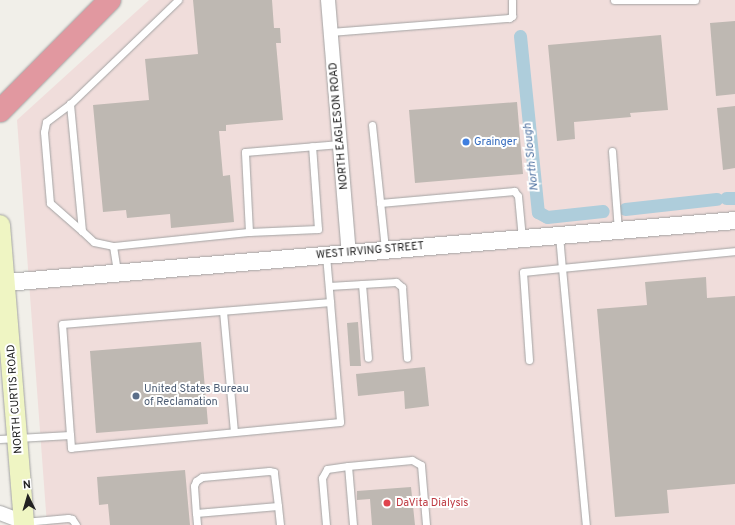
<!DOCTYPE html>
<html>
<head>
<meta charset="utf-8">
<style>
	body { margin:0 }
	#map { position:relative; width:735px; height:525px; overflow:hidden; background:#f1efe9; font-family:Overpass,sans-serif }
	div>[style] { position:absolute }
	.commercial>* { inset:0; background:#f0dddb }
	.canal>* { height:13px; margin:-6.5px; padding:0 6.5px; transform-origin:6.5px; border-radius:6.5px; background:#aecddb }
	.building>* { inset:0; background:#beb8b2 }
	.roads { filter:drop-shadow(0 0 1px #a3a3a3) drop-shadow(0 0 1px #a3a3a3) }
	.service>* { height:7px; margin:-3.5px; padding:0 3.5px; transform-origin:3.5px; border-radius:3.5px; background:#fff }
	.minor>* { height:14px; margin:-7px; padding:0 7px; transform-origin:7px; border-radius:7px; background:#fff }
	.tertiary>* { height:17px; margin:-8.5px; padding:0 8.5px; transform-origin:8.5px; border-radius:8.5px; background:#fff }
	.secondary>* { height:20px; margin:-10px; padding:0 10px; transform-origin:10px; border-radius:10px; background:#eff5c3 }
	.motorway>* { height:22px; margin:-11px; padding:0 11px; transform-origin:11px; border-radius:11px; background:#e198a0 }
	.dots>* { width:11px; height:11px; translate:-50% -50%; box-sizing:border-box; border:2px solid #fff; border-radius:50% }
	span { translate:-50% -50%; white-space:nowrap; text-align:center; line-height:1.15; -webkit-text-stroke:4px #fff; paint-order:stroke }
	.street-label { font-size:11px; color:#222 }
	.shop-label { font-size:11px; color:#366cbe }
	.left { translate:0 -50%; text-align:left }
	.service-label { font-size:11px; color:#4e5e75 }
	.health-label { font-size:11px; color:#be3a42 }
	.water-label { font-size:12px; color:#5274a3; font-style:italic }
	.north { position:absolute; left:8px; top:477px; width:40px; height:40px; -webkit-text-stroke:3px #fff; paint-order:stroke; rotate:355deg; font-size:11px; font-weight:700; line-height:16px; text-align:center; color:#222 }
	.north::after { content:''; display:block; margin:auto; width:14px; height:18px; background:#222; clip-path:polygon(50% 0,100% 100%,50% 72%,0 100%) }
</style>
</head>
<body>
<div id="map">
	<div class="commercial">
		<div style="clip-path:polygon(149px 0,735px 0,735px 525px,47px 525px,17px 120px)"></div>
	</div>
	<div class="canal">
		<div style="left:520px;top:36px;width:177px;rotate:84.2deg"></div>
		<div style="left:538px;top:212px;width:10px;rotate:29deg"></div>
		<div style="left:547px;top:217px;width:56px;rotate:-6.1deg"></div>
		<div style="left:726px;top:198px;width:9px"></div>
		<div style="left:625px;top:209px;width:92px;rotate:-6.3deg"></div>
	</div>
	<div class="building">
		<div style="clip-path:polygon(193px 0,272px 0,274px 28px,280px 28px,281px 43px,276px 43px,283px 120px,226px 125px,226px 131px,219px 131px,223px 176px,230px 175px,234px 222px,171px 228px,170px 214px,127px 218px,126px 210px,103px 212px,93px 105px,149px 100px,145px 59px,198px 54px)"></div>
		<div style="clip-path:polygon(735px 21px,735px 94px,716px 96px,710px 23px)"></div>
		<div style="clip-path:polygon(661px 35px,668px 110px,630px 113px,631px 117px,574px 122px,575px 139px,557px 141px,548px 45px)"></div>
		<div style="clip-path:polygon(517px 102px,523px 174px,415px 183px,409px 110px)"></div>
		<div style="clip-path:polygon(735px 106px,735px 168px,723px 170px,717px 108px)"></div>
		<div style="clip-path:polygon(706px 277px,707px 298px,735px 296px,735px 484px,667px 490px,669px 513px,615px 517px,597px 309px,647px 305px,645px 282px)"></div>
		<div style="clip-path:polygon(358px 322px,361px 366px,350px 366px,347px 323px)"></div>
		<div style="clip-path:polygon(201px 342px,208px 424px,96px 433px,90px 351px)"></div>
		<div style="clip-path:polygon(425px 367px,429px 406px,405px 409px,404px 391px,358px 396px,356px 374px)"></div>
		<div style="clip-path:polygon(185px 470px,190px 525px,110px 525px,108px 504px,99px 505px,97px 477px)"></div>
		<div style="clip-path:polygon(411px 487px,415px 525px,372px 525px,370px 499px,357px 500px,357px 491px)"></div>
	</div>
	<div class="roads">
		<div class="service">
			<div style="left:614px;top:0;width:81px"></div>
			<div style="left:330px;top:32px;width:180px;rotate:-4.5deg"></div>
			<div style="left:509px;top:18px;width:4px;rotate:-34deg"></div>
			<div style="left:512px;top:16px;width:16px;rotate:-90deg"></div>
			<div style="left:70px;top:104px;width:150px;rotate:-43.9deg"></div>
			<div style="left:372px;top:125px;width:125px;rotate:84deg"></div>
			<div style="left:612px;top:151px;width:79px;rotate:85.7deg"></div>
			<div style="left:380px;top:203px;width:135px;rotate:-5.1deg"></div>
			<div style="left:514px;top:191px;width:6px;rotate:51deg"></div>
			<div style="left:518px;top:196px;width:42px;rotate:84.6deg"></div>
			<div style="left:82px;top:231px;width:128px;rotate:-95.4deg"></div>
			<div style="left:70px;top:104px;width:30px;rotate:143deg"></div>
			<div style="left:46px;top:122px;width:10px;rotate:101deg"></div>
			<div style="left:44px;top:132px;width:71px;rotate:85.2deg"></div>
			<div style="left:50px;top:203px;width:43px;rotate:41.2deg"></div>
			<div style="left:82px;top:231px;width:16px;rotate:43deg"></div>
			<div style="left:94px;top:242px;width:19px;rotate:12deg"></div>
			<div style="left:113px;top:246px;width:26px;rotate:81deg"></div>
			<div style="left:249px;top:232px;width:69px;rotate:-2.5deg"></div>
			<div style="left:318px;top:229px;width:83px;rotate:-94.1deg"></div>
			<div style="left:559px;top:235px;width:33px;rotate:85deg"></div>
			<div style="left:562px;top:268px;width:174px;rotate:-5.6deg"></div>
			<div style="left:113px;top:246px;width:137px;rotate:-5.9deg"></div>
			<div style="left:249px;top:232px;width:80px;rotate:-92.9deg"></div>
			<div style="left:245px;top:152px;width:95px;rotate:-4.8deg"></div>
			<div style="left:326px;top:255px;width:47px;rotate:85.1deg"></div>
			<div style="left:362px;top:284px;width:74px;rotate:85.4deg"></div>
			<div style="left:329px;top:286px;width:67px;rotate:-3.4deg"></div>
			<div style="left:396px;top:282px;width:8px;rotate:40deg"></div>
			<div style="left:402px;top:287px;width:71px;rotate:86deg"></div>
			<div style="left:223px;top:311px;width:121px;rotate:84.8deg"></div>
			<div style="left:529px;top:360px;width:88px;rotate:-93.9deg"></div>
			<div style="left:523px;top:272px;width:39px;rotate:-6deg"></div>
			<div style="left:562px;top:268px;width:258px;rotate:84.7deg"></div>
			<div style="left:0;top:439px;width:70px;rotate:-3.3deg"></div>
			<div style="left:70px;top:435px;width:111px;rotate:-94.1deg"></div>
			<div style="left:62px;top:324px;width:269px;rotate:-4.7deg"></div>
			<div style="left:330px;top:302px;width:120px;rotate:85.2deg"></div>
			<div style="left:340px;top:422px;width:270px;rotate:174.5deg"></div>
			<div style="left:71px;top:448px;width:13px;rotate:-94deg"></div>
			<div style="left:278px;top:506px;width:19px;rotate:84deg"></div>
			<div style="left:196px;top:513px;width:82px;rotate:-4.9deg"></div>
			<div style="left:278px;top:506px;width:34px;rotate:-97deg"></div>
			<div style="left:274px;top:472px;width:5px;rotate:-169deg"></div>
			<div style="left:269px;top:471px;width:67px;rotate:174.9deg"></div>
			<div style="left:202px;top:477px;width:7px;rotate:146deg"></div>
			<div style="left:196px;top:481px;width:5px;rotate:112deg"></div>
			<div style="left:194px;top:486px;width:27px;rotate:86deg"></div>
			<div style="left:196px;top:513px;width:12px;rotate:85deg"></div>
			<div style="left:24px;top:522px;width:44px;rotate:-5.2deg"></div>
			<div style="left:68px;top:518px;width:4px;rotate:14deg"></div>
			<div style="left:72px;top:519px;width:7px;rotate:56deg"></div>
			<div style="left:326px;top:525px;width:47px;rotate:-94.9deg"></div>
			<div style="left:322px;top:478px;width:10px;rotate:-61deg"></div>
			<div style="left:327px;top:469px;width:21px;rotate:-8deg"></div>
			<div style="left:353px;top:525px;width:59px;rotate:-94.8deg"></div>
			<div style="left:348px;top:466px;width:64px;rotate:-5.4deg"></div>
			<div style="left:412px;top:460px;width:10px;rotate:29deg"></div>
			<div style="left:421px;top:465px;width:60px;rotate:85.2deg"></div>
		</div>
		<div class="minor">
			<div style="left:328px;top:0;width:254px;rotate:85.3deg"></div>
			<div style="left:0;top:513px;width:26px;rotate:21deg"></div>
		</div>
		<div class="tertiary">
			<div style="left:6px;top:282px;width:732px;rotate:-4.86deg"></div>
		</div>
		<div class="secondary">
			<div style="left:0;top:225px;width:301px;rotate:85.4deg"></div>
		</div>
		<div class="motorway">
			<div style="left:0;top:111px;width:156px;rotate:-45.3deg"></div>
		</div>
	</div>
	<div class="dots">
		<div style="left:466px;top:142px;background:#3f7fe0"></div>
		<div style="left:136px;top:396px;background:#5c6f8a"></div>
		<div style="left:387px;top:503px;background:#e0444e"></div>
	</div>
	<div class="street-label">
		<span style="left:339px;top:126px;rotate:-95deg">NORTH EAGLESON ROAD</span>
		<span style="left:370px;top:251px;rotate:-5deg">WEST IRVING STREET</span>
		<span style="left:15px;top:399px;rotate:-94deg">NORTH CURTIS ROAD</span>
	</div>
	<div class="shop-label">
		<span class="left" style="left:474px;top:142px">Grainger</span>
	</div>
	<div class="service-label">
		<span class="left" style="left:144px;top:396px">United States Bureau<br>of Reclamation</span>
	</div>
	<div class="health-label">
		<span class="left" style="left:396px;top:503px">DaVita Dialysis</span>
	</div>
	<div class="water-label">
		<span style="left:532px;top:157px;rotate:-96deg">North Slough</span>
	</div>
	<div class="north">N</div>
</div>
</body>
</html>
